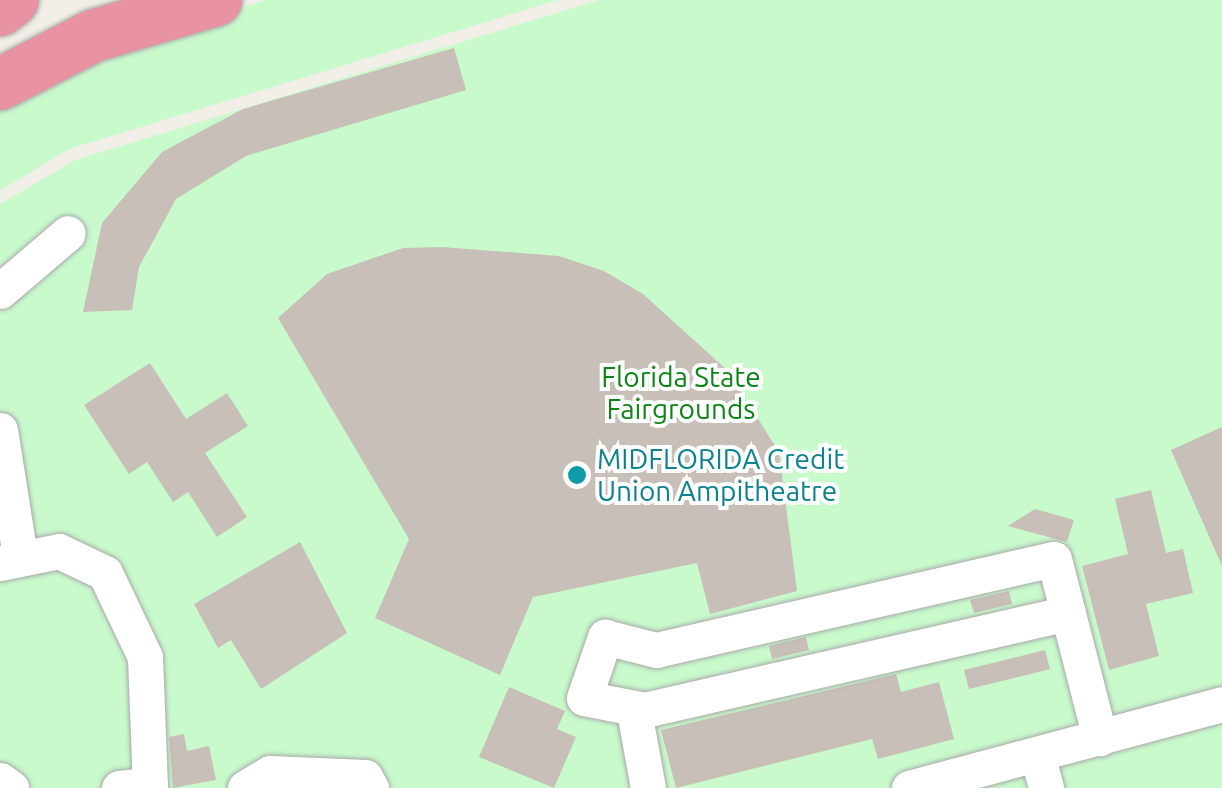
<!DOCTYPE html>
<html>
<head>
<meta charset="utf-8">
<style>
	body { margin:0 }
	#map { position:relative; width:1222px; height:788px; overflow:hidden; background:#f2efe9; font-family:Ubuntu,sans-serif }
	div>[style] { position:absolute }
	.park>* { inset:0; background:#c8facc }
	.building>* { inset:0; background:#c7bfb8 }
	.roads { filter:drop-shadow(0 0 2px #a9a9a9) drop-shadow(0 0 2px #a9a9a9) }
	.minor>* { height:35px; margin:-17.5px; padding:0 17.5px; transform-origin:17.5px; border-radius:17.5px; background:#fff }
	.highway>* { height:52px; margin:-26px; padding:0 26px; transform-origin:26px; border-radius:26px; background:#e892a2 }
	.dots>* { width:28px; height:28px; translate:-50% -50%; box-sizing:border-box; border:5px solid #fff; border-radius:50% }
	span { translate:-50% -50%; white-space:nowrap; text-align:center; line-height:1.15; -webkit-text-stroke:8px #fff; paint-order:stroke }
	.park-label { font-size:28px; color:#0c8416 }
	.culture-label { font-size:28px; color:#0d838f }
	.left { translate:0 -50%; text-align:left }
</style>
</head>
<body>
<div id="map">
	<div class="park">
		<div style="clip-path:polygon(267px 0,558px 0,69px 149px,0 191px,0 100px,98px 50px)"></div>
		<div style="clip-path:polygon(599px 0,1222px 0,1222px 788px,0 788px,0 204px,75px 160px)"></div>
	</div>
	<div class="building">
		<div style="clip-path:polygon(454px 48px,466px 90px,246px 156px,176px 199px,139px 267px,132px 310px,83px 312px,102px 223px,162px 152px,243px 109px)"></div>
		<div style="clip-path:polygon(442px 247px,559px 256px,604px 271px,643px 294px,727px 370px,779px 452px,797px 591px,710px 614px,697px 563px,533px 597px,500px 675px,375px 618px,409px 539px,278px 318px,327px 274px,403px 248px)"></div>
		<div style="clip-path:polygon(150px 363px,186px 419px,227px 393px,248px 426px,205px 453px,247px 517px,217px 537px,188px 492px,173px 502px,147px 462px,129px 474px,84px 405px)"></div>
		<div style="clip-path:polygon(1222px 427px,1222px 566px,1171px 450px)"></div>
		<div style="clip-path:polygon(1151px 490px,1166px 553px,1183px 549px,1193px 593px,1146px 604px,1159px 656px,1109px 670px,1082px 566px,1128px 554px,1115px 499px)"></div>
		<div style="clip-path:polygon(1035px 509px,1074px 520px,1067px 542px,1008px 526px)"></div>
		<div style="clip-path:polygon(300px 542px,347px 633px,261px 689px,231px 640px,218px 648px,194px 604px)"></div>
		<div style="clip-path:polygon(1009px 591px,1012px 604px,974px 613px,970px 600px)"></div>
		<div style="clip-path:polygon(806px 637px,809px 650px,772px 659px,769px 646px)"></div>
		<div style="clip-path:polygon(1045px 650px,1050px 669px,969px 689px,964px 670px)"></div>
		<div style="clip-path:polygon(896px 674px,901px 692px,939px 682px,954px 739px,878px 759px,872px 739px,676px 788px,661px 730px)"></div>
		<div style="clip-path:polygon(509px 687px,565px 711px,557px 729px,576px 737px,554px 788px,479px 757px)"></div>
		<div style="clip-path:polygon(184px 734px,187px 751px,209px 746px,216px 780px,173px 788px,169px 737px)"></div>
	</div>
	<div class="roads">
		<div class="minor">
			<div style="left:0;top:291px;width:89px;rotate:-40.5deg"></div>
			<div style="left:0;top:430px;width:128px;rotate:81deg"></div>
			<div style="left:0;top:563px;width:60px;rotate:-11.5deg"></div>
			<div style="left:59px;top:551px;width:51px;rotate:25.6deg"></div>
			<div style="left:105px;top:573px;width:93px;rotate:64.5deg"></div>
			<div style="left:145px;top:657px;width:131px;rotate:87.8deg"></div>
			<div style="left:1068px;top:613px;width:434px;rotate:167.1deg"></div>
			<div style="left:645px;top:710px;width:62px;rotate:-168.9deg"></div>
			<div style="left:584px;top:698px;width:65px;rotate:-71deg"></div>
			<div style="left:605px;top:637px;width:53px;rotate:14.3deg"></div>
			<div style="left:656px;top:650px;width:408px;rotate:-12.9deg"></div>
			<div style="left:1054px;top:559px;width:185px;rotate:75.6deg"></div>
			<div style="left:634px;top:711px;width:78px;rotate:79.7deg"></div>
			<div style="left:1037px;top:754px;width:35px;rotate:75deg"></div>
			<div style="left:0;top:780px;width:14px;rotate:36deg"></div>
			<div style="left:119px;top:788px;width:31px;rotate:-6deg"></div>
			<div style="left:245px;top:788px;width:29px;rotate:-31deg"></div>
			<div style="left:270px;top:773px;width:95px;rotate:2.4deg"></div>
			<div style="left:365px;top:777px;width:13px;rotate:61deg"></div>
			<div style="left:909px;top:788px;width:324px;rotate:-15deg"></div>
		</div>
		<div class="highway">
			<div style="left:0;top:10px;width:16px;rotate:-38deg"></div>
			<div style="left:0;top:84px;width:105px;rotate:-27.3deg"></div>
			<div style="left:93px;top:36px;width:128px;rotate:-16.3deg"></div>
		</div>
	</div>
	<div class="dots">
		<div style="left:577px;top:475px;background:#0f9aa8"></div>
	</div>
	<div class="park-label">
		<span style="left:681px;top:393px">Florida State<br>Fairgrounds</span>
	</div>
	<div class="culture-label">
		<span class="left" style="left:597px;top:475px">MIDFLORIDA Credit<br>Union Ampitheatre</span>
	</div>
</div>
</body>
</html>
